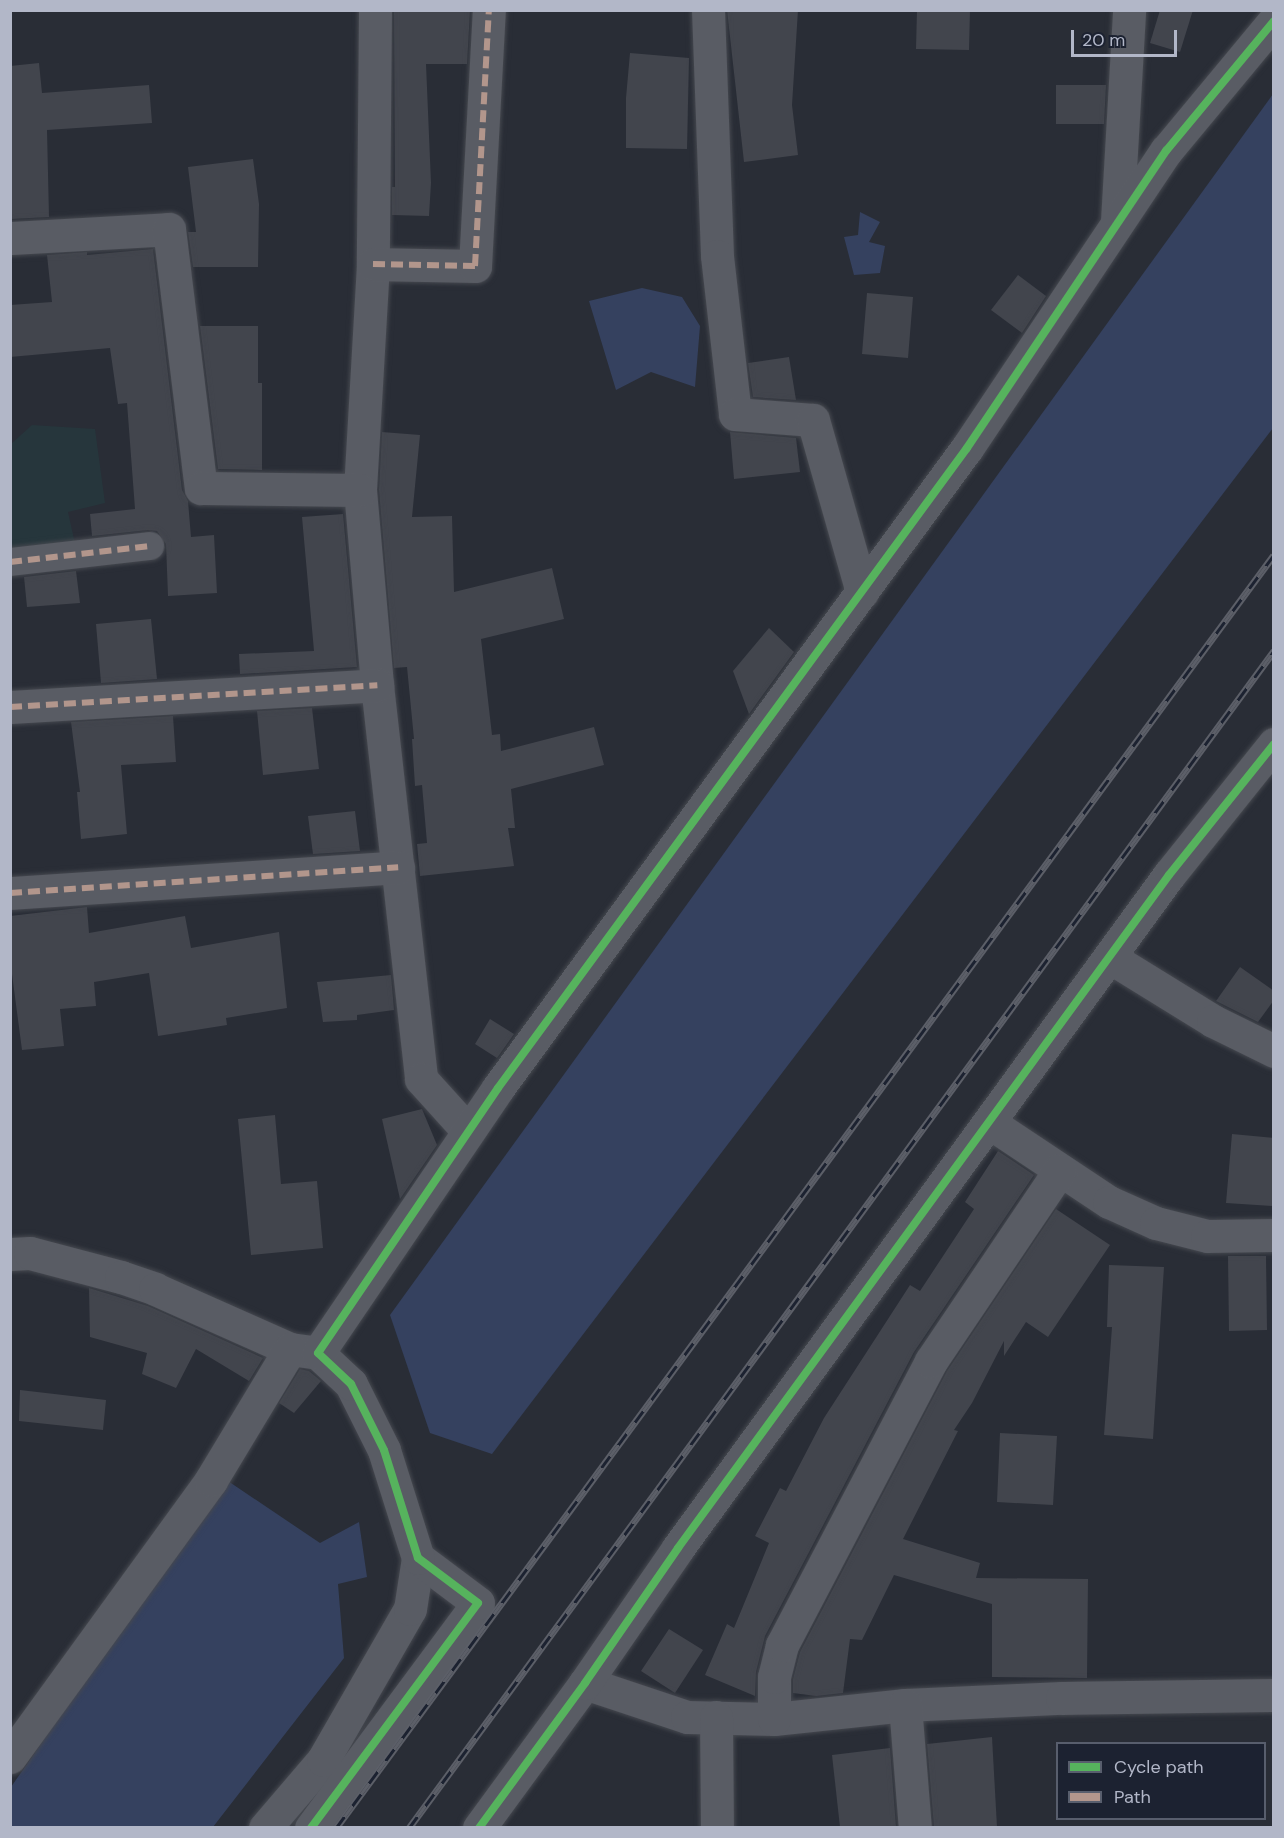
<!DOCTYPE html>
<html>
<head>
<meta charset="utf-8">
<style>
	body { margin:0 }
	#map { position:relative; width:1284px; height:1838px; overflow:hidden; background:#292d36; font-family:"DM Sans",sans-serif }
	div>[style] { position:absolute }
	.green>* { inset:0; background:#26363c }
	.water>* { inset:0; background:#35415f }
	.building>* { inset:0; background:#42454d }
	.roads { filter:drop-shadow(0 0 2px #45484f) drop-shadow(0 0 2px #45484f) }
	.pedestrian>* { height:28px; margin:-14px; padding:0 14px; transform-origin:14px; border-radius:14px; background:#595c64 }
	.minor>* { height:33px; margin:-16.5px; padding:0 16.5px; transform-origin:16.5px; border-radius:16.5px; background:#595c64 }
	.rail>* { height:7px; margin-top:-3.5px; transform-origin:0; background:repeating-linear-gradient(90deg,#1c2231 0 14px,#5c5f68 0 28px); box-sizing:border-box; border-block:2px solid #5c5f68 }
	.quiet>* { height:6px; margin-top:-3px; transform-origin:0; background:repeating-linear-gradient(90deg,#b2968c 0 12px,transparent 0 18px) }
	.cycleway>* { height:8px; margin:-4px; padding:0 4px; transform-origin:4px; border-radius:4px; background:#56b35d }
	span { translate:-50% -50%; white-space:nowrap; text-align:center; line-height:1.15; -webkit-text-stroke:6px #1c2231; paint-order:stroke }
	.frame { position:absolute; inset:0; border:12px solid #b2b7c8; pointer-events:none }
	.legend { position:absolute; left:1056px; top:1742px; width:210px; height:78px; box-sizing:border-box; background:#1c2231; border:2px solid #585e6d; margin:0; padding:8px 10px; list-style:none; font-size:18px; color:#b2b7c8 }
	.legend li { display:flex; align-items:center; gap:12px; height:30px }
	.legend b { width:30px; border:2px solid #585e6d }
	.scale { position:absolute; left:1071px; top:30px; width:106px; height:27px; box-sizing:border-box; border:3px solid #b2b7c8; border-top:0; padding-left:8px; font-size:18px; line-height:21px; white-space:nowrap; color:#b2b7c8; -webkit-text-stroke:4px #1c2231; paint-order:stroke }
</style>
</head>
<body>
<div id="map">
	<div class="green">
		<div style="clip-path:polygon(32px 425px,95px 429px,105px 503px,68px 512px,76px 548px,11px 558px,11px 444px)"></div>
	</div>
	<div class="water">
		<div style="clip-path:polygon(1273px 94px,1273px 428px,492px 1454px,430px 1433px,390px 1315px)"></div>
		<div style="clip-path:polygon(860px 212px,880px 222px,869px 242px,885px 246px,880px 273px,854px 275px,844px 237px,858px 235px)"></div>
		<div style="clip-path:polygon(642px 288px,682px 297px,700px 326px,695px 387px,651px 372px,616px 390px,589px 301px)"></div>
		<div style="clip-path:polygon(225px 1479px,320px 1543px,359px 1522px,367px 1577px,338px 1584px,344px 1658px,213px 1827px,11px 1828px,11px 1787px)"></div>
	</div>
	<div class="building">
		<div style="clip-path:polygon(394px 10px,470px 10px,467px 64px,426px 64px,431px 183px,429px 216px,392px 215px,392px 187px,395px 187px)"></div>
		<div style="clip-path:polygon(727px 10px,798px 10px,792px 105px,798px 155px,744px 162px)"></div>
		<div style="clip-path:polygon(917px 10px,970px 10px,969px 50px,916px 49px)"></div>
		<div style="clip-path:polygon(1160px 10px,1193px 10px,1180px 52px,1150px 43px)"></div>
		<div style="clip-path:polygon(630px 53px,689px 58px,687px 149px,626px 148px,626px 98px)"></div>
		<div style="clip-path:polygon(39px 63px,42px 93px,149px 85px,152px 123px,47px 130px,49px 217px,10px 219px,10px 66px)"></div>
		<div style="clip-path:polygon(1056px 85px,1106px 85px,1104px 124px,1056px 124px)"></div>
		<div style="clip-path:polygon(253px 159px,259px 204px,258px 267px,193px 267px,188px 232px,196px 232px,188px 167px)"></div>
		<div style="clip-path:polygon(153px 249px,182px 490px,188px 501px,191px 537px,214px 535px,217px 593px,168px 596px,166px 544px,157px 531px,148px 530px,92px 536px,90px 514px,135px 509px,127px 403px,118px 404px,110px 348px,10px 357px,10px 305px,52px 302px,47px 255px,87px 252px,87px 255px)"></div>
		<div style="clip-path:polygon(1018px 275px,1046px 296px,1022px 333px,991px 310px)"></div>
		<div style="clip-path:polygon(867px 293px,913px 297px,908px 358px,862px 354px)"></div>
		<div style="clip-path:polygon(200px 326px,258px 326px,258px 383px,262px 383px,262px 470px,218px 469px)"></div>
		<div style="clip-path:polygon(789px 357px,796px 400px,753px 397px,748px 363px)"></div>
		<div style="clip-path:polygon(382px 432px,420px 435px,412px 517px,452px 516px,454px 592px,552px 568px,564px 619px,481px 639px,492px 735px,500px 734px,501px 751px,594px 727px,604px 765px,511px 789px,515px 828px,508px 828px,514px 866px,420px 876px,417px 844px,427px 843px,422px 785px,415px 786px,412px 739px,414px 739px,407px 667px,394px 668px,379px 490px)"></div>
		<div style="clip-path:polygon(730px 432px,796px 438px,800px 472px,734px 479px)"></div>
		<div style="clip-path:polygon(343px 514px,357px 667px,240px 674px,239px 654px,314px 651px,302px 517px)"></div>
		<div style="clip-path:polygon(76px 571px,80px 603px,27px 607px,24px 577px)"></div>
		<div style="clip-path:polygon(151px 619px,157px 679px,101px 683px,96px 624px)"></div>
		<div style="clip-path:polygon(769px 628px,794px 652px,749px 714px,733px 671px)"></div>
		<div style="clip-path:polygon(312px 708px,319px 769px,263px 775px,257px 711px)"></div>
		<div style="clip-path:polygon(173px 716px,176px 762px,121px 765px,127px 834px,81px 839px,77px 792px,80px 792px,71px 722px)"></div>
		<div style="clip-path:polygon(355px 811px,360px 851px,313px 854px,308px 816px)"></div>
		<div style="clip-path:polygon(87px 907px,89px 933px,185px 916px,191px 948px,279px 932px,287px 1008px,226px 1018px,227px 1025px,158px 1036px,149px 973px,94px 982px,96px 1006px,60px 1009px,64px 1046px,22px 1050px,10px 959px,10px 916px)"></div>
		<div style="clip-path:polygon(1240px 967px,1274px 991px,1274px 1000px,1258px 1022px,1216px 1001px)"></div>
		<div style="clip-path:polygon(391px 975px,394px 1010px,357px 1015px,357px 1020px,323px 1022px,317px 982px)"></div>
		<div style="clip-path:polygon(490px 1019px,514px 1034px,497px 1058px,475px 1044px)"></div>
		<div style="clip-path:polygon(422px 1109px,437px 1145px,400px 1199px,382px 1119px)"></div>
		<div style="clip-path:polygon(275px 1115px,281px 1184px,317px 1181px,323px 1248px,251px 1255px,238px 1119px)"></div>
		<div style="clip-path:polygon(1232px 1134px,1274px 1138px,1272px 1206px,1226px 1203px)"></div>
		<div style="clip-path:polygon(998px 1151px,1034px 1175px,914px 1352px,765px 1636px,756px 1672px,755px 1696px,705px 1675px,727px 1624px,734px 1628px,769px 1543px,755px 1536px,780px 1488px,786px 1491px,824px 1418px,910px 1285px,920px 1291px,974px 1209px,965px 1202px)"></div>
		<div style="clip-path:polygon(1056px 1209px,1110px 1245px,1048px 1337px,1026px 1322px,1004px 1356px,1004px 1341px,972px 1403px,954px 1430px,958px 1431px,903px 1539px,980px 1563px,976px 1578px,1088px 1579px,1087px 1678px,992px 1677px,992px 1604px,894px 1575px,862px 1640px,850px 1639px,843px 1693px,816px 1696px,793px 1693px,793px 1679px,800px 1652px,947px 1371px)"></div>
		<div style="clip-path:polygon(1228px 1256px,1266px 1256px,1267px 1330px,1229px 1331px)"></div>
		<div style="clip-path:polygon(1109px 1265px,1164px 1267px,1153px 1439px,1104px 1435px,1112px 1327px,1107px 1327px)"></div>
		<div style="clip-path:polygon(89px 1288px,148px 1306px,263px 1358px,249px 1381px,196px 1349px,176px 1388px,142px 1374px,147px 1353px,90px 1337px)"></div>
		<div style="clip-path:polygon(300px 1369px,309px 1371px,321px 1381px,294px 1413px,279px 1403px)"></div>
		<div style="clip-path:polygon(20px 1390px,106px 1400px,103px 1430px,19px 1421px)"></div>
		<div style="clip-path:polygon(1000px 1433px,1057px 1436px,1053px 1505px,997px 1502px)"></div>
		<div style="clip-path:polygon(669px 1629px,703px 1650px,675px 1693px,641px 1671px)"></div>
		<div style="clip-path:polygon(992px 1737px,997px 1827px,934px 1827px,927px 1744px)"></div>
		<div style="clip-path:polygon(890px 1748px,896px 1827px,840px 1827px,832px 1755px)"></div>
	</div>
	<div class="roads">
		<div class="pedestrian">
			<div style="left:10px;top:562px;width:141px;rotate:-6.5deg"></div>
		</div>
		<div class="minor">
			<div style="left:375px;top:10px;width:254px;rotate:90.5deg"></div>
			<div style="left:373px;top:264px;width:226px;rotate:93.3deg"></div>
			<div style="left:360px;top:490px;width:196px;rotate:85deg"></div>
			<div style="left:377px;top:685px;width:396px;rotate:83.6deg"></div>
			<div style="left:421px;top:1079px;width:70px;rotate:47.9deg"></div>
			<div style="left:708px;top:10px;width:246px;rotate:87.9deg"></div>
			<div style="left:717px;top:256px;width:159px;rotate:83.5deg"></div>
			<div style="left:735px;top:414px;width:78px;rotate:4.4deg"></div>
			<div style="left:813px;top:420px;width:179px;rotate:74.1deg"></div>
			<div style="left:1117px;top:221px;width:211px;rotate:-86.7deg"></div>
			<div style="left:10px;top:238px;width:159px;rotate:-3.2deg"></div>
			<div style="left:169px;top:229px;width:261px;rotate:83deg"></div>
			<div style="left:201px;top:488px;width:159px;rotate:0.7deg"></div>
			<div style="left:373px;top:264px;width:102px;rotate:1.1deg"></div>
			<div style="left:475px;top:266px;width:256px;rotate:-86.9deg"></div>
			<div style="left:10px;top:707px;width:368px;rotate:-3.4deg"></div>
			<div style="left:10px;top:893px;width:389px;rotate:-3.8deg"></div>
			<div style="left:1111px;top:958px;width:120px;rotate:31.7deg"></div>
			<div style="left:1213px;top:1021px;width:68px;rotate:26.2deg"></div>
			<div style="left:990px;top:1123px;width:143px;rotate:33.6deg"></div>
			<div style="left:1109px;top:1202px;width:51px;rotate:24.1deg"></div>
			<div style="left:1156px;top:1223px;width:53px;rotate:14.3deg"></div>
			<div style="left:1207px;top:1236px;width:67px;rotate:-0.9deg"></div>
			<div style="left:10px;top:1254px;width:20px;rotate:-3deg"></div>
			<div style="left:30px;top:1253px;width:94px;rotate:14.8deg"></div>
			<div style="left:121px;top:1277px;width:36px;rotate:19deg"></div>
			<div style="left:155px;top:1289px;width:148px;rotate:24deg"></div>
			<div style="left:290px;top:1349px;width:21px;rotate:8deg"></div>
			<div style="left:585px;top:1683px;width:108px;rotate:18.4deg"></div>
			<div style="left:687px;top:1717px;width:87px;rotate:1.3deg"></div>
			<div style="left:774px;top:1719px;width:132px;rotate:-6.1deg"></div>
			<div style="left:905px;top:1705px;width:157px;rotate:-2.6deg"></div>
			<div style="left:1062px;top:1698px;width:212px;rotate:-0.8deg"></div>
			<div style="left:905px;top:1705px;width:123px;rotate:85.4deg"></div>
			<div style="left:716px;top:1717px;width:111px;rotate:89.5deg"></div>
			<div style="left:774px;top:1719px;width:42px;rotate:-90deg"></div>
			<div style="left:774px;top:1677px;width:33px;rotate:-76deg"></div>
			<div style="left:782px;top:1645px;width:321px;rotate:-62.3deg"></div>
			<div style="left:931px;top:1361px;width:230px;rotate:-56deg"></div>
			<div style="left:10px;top:1757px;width:342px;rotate:-54deg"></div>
			<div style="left:211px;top:1480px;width:153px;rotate:-58.9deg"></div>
			<div style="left:265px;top:1828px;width:89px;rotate:-49.5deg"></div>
			<div style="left:323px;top:1760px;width:174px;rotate:-60.1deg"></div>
			<div style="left:410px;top:1609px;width:52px;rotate:-81.1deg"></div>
			<div style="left:311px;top:1828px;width:280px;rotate:-53.4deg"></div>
			<div style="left:478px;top:1603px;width:75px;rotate:-143.1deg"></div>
			<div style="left:418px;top:1558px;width:113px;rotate:-107.5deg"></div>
			<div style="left:384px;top:1450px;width:74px;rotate:-116.6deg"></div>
			<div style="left:351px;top:1384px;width:45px;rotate:-136.8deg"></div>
			<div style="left:318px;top:1353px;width:320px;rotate:-55.8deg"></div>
			<div style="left:498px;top:1088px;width:793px;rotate:-53.77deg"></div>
			<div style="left:967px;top:448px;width:358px;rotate:-56.2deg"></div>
			<div style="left:1166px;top:151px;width:169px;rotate:-50.3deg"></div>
			<div style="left:479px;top:1828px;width:180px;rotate:-53.8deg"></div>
			<div style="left:585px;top:1683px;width:164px;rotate:-55.4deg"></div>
			<div style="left:678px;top:1548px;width:833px;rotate:-53.89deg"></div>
			<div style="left:1169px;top:875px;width:168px;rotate:-51.3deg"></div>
		</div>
	</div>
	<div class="rail">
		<div style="left:336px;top:1828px;width:1581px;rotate:-53.62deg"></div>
		<div style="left:409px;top:1828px;width:1461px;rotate:-53.69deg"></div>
	</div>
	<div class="quiet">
		<div style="left:373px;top:264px;width:102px;rotate:1.1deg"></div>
		<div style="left:475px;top:266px;width:256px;rotate:-86.9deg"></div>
		<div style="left:10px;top:562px;width:141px;rotate:-6.5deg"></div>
		<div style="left:10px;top:707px;width:368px;rotate:-3.4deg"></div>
		<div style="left:10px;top:893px;width:389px;rotate:-3.8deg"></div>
	</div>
	<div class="cycleway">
		<div style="left:311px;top:1828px;width:280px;rotate:-53.4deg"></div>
		<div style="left:478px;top:1603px;width:75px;rotate:-143.1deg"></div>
		<div style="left:418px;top:1558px;width:113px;rotate:-107.5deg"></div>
		<div style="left:384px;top:1450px;width:74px;rotate:-116.6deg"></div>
		<div style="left:351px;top:1384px;width:45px;rotate:-136.8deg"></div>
		<div style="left:318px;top:1353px;width:320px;rotate:-55.8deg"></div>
		<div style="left:498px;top:1088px;width:793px;rotate:-53.77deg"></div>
		<div style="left:967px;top:448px;width:358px;rotate:-56.2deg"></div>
		<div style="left:1166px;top:151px;width:169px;rotate:-50.3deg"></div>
		<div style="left:479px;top:1828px;width:180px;rotate:-53.8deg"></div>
		<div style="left:585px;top:1683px;width:164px;rotate:-55.4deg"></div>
		<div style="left:678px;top:1548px;width:833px;rotate:-53.89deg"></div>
		<div style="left:1169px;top:875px;width:168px;rotate:-51.3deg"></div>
	</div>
	<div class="frame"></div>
	<ul class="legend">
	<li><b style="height:8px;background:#56b35d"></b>Cycle path</li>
	<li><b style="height:8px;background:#b2968c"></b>Path</li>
	</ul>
	<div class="scale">20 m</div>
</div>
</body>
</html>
